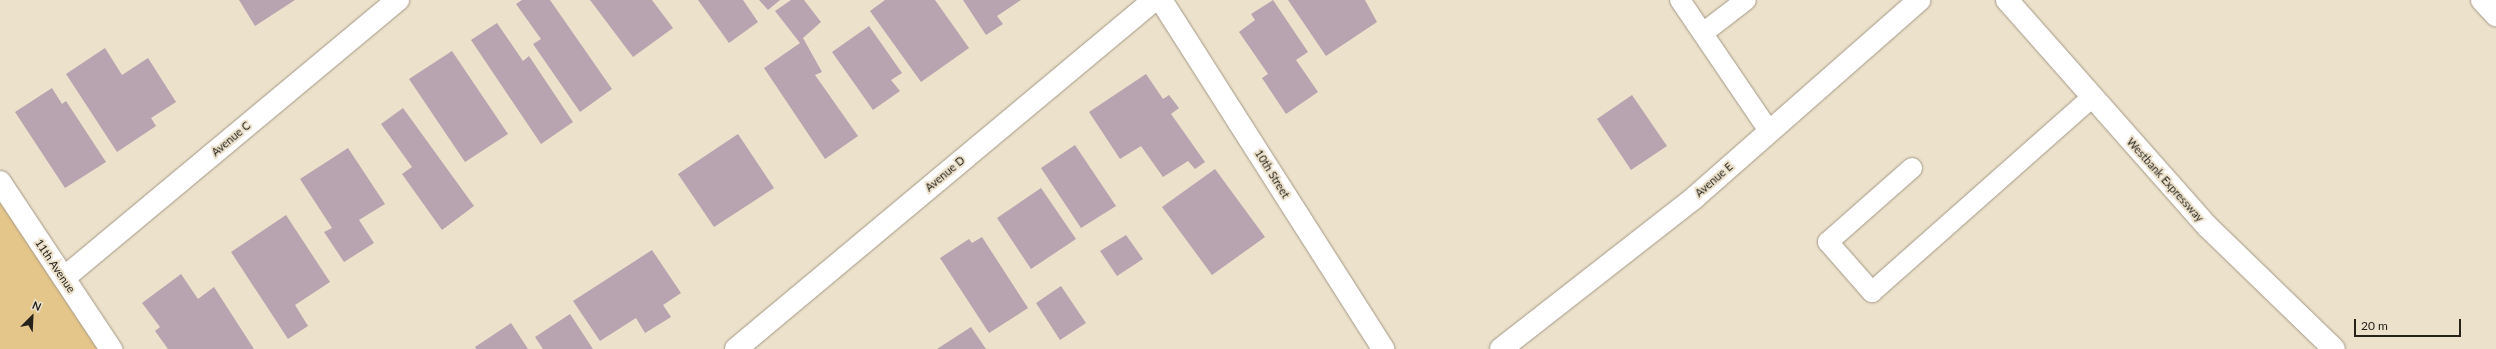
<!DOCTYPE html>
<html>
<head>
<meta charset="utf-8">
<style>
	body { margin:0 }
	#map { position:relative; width:2496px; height:349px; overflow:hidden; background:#ece1cb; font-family:Lato,sans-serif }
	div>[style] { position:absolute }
	.green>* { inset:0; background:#e5c68a }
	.building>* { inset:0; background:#b8a3b0 }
	.roads { filter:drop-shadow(0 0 1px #a39885) drop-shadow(0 0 1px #a39885) }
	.lane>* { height:20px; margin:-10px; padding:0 10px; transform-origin:10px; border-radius:10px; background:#fff }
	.street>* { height:22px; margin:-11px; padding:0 11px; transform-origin:11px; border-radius:11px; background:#fff }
	.highway>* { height:22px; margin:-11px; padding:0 11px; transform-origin:11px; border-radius:11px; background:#fff }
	span { translate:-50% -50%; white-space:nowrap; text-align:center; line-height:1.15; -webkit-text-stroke:4px #ece1cb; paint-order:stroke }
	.street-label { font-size:11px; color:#26221a }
	.north { position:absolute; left:12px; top:297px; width:40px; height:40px; -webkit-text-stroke:3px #ece1cb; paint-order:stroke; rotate:24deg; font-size:11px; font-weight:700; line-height:16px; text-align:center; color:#26221a }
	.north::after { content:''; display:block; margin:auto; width:14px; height:18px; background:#26221a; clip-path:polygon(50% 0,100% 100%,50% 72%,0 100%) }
	.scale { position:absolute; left:2354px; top:319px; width:107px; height:18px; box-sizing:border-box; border:2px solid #26221a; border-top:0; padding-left:5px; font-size:12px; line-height:14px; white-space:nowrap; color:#26221a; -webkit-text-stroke:3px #ece1cb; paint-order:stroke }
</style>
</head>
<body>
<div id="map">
	<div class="green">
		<div style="clip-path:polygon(0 182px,111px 349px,0 349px)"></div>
	</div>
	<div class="building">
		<div style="clip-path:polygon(239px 0,295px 0,255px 26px)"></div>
		<div style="clip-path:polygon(522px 0,550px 0,612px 89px,580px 112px,533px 44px,541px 39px,516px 4px)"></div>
		<div style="clip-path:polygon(590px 0,652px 0,673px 28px,633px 57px)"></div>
		<div style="clip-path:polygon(698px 0,743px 0,758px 22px,729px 43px)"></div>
		<div style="clip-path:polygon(759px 0,780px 0,768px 10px)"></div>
		<div style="clip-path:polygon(791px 0,804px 0,821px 22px,803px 38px,822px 72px,815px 75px,858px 136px,825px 159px,764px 68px,800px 43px,775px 11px)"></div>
		<div style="clip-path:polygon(885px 0,935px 0,969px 48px,921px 82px,870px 11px)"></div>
		<div style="clip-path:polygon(963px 0,1021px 0,997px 16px,1003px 24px,986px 35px)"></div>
		<div style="clip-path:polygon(1273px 0,1308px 52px,1296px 60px,1318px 92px,1286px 114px,1262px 78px,1268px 74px,1239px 32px,1255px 20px,1251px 14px)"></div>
		<div style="clip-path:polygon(1288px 0,1365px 0,1377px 22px,1326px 56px)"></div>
		<div style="clip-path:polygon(497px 23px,523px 61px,529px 56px,573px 122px,541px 144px,471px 40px)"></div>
		<div style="clip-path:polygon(869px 26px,902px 73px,891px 80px,900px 91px,873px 110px,832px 52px)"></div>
		<div style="clip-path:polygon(105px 48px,122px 75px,148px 58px,176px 102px,151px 118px,156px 126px,117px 152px,66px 74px)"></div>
		<div style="clip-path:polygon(452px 51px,508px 134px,465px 162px,409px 79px)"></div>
		<div style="clip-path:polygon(1146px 74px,1163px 99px,1169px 95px,1179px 108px,1171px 114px,1205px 162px,1195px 169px,1188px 161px,1163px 177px,1141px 146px,1120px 159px,1089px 112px)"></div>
		<div style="clip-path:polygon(52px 88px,62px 104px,66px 101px,106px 162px,65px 188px,15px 112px)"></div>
		<div style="clip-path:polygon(1632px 95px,1667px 146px,1631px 170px,1597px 119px)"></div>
		<div style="clip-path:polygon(403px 108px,474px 206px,442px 230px,402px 174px,412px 167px,381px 124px)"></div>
		<div style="clip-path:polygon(738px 134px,774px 188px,714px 227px,678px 174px)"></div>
		<div style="clip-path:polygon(1075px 145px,1116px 206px,1081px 228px,1041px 168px)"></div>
		<div style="clip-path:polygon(348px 148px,385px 204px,359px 220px,374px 243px,344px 262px,324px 232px,332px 228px,300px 179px)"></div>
		<div style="clip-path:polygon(1215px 169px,1265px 237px,1212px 275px,1162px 207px)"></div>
		<div style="clip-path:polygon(1041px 188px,1076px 239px,1031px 269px,997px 218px)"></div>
		<div style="clip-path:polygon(286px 215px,330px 282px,295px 305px,308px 326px,288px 339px,231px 252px)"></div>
		<div style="clip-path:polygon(1126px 235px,1143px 259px,1117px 276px,1100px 251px)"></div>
		<div style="clip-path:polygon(982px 237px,1028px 308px,989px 333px,940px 258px,969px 239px,972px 243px)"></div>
		<div style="clip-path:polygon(652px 250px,681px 293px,663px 305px,671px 317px,645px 333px,636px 318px,600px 341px,573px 301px)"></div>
		<div style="clip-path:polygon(181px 274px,198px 299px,214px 287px,254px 349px,168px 349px,155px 331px,160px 327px,142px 303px)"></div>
		<div style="clip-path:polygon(1061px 286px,1086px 323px,1060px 340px,1036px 303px)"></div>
		<div style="clip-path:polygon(570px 314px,593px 349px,543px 349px,535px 337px)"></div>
		<div style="clip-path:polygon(511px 323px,528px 349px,476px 349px,475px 347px)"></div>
		<div style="clip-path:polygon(971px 327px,986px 349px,937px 349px)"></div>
	</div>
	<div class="roads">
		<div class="lane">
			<div style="left:1680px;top:0;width:158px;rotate:55.8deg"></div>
			<div style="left:1703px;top:33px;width:54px;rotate:-37.5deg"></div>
			<div style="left:1912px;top:168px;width:112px;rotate:138.6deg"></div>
			<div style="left:1828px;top:242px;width:67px;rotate:48.7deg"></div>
			<div style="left:1872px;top:292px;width:293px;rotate:-41.5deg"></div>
		</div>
		<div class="street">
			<div style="left:1161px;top:0;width:414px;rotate:57.5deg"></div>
			<div style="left:0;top:182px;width:201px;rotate:56.4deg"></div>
			<div style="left:64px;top:278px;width:435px;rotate:-39.8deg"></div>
			<div style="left:736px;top:349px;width:545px;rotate:-39.86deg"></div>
			<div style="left:1501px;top:349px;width:245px;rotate:-38deg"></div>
			<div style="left:1694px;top:198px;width:300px;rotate:-41.3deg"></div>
		</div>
		<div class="highway">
			<div style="left:2007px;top:0;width:303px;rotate:48.5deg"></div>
			<div style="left:2208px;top:227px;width:175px;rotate:44.1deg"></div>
			<div style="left:2482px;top:0;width:21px;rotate:47deg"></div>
		</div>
	</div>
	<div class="street-label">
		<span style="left:231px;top:139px;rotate:-40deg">Avenue C</span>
		<span style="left:945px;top:174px;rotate:-40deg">Avenue D</span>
		<span style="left:1272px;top:174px;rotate:58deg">10th Street</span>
		<span style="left:1714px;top:180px;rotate:-41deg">Avenue E</span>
		<span style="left:2165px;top:180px;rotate:48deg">Westbank Expressway</span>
		<span style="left:55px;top:266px;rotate:56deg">11th Avenue</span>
	</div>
	<div class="north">N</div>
	<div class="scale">20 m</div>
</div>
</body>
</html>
